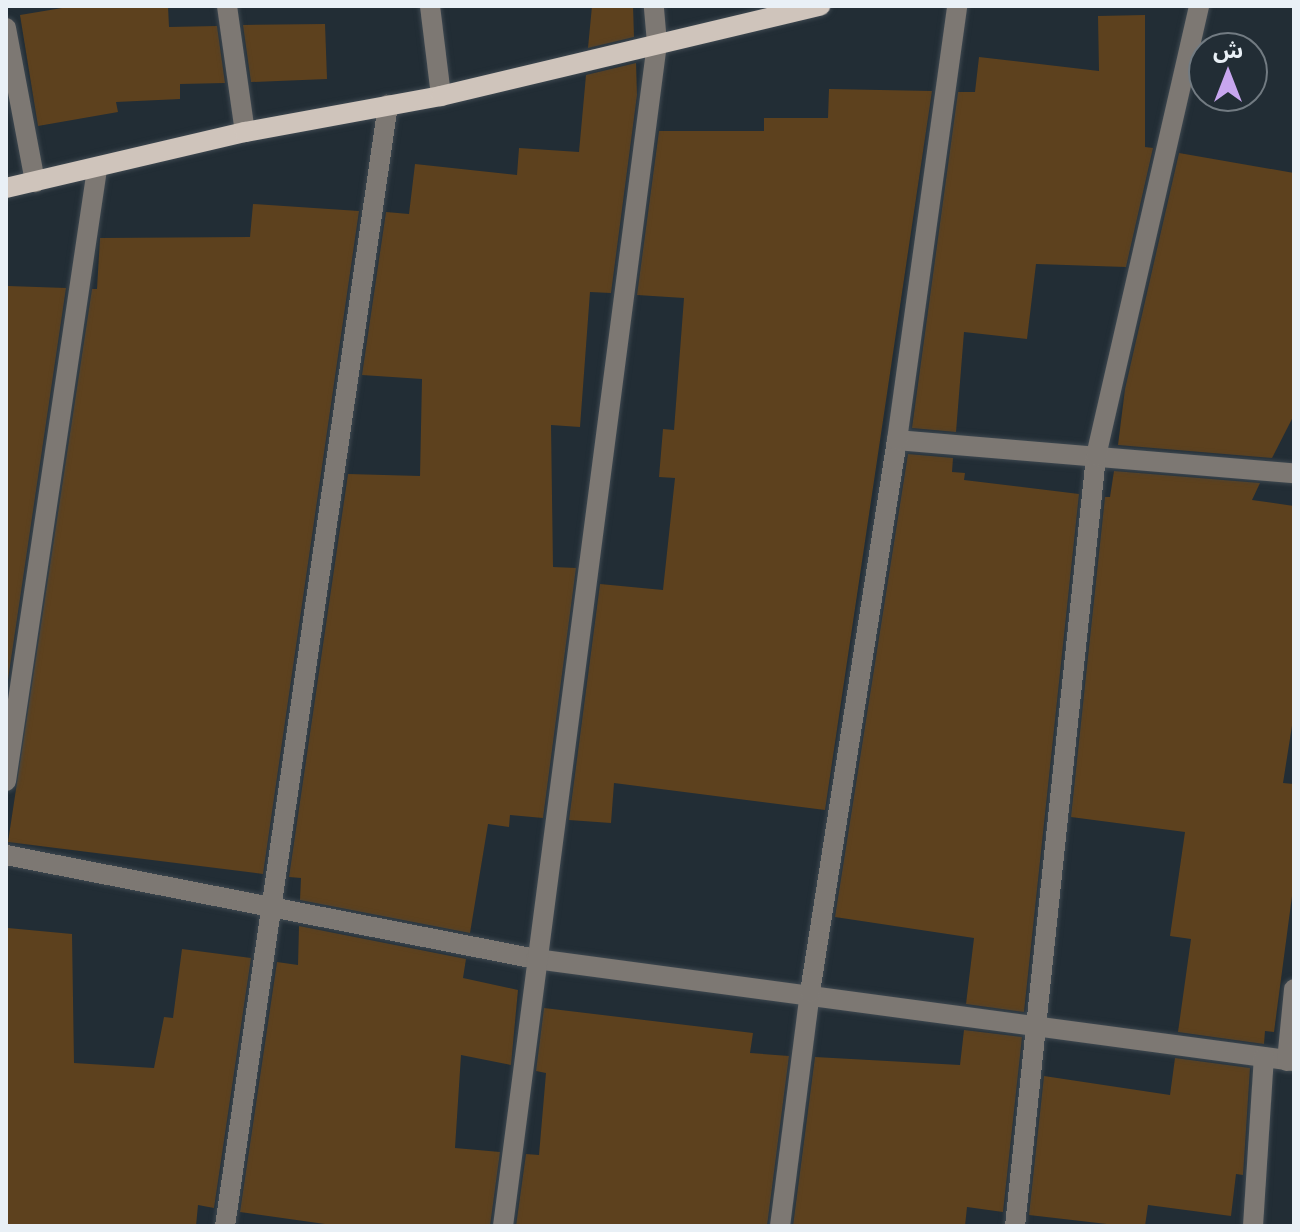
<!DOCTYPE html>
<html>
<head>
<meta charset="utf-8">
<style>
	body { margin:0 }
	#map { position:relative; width:1300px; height:1232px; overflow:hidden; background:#222d35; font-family:"PT Sans","Noto Sans Arabic",sans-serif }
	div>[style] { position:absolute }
	.building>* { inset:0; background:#5d411e }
	.roads { filter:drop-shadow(0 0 2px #3e4850) drop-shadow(0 0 2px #3e4850) }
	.minor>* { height:20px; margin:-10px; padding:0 10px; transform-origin:10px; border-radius:10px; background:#7d7873 }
	.major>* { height:20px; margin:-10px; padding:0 10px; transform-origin:10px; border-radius:10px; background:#cfc4bb }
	span { translate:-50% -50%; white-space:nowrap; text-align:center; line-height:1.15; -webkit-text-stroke:8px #222d35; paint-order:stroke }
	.frame { position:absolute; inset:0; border:8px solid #e9f0f6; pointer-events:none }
	.north { position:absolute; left:1188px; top:32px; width:80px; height:80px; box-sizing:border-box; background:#222d35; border:2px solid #727b82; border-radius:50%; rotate:0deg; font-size:22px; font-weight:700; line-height:32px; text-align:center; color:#e9f0f6 }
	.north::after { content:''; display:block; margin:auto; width:28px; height:36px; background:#c8a6ef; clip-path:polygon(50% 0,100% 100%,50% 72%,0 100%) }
</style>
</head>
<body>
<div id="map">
	<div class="building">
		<div style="clip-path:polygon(74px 6px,168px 6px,169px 27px,217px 26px,225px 83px,180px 84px,180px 99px,116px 102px,118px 112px,38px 126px,20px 15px)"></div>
		<div style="clip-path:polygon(592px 6px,633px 6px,634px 37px,588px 48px)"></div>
		<div style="clip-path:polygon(1145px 15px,1145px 147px,1153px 148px,1126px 267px,1036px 264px,1027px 339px,964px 332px,956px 432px,912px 428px,958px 92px,975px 92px,979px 57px,1099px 71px,1098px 16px)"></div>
		<div style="clip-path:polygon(325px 24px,327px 79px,251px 82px,243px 25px)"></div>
		<div style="clip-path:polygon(636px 63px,637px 95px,611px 293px,590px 292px,580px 427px,551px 425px,553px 567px,576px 568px,543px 818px,510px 815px,509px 827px,488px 824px,470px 933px,300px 900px,301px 878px,289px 877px,348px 474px,420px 476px,422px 379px,362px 375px,386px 212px,409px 214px,415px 164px,517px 175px,519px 148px,579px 152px,586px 75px)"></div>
		<div style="clip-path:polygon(829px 89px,932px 91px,825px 810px,614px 783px,611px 823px,569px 820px,600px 584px,663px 590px,675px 478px,659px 477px,663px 429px,674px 430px,684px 298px,637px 295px,659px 131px,764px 131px,764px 118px,828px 118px)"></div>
		<div style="clip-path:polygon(1179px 153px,1294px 173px,1294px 415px,1272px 458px,1118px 445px,1125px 389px)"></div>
		<div style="clip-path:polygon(253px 204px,359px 211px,263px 874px,8px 842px,92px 289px,97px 289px,100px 238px,250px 237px)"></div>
		<div style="clip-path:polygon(8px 286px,66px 288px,6px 693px,6px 315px)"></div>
		<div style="clip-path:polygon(908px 454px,953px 458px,952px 472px,965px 473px,964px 480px,1079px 494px,1024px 1012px,966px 1004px,974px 938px,835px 917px)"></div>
		<div style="clip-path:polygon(1114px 471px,1260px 483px,1252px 500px,1294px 506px,1294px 713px,1283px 783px,1294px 784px,1294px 881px,1274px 1032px,1265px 1031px,1264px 1044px,1178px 1032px,1191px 939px,1170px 936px,1185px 832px,1071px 817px,1105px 497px,1110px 497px)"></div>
		<div style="clip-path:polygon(299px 926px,466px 959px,463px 978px,518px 990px,511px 1065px,461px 1055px,455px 1148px,500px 1152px,490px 1226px,339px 1226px,240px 1212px,277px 962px,298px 965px)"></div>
		<div style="clip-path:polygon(8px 928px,72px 934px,74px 1063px,154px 1068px,164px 1017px,173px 1018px,182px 949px,251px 958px,214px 1208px,198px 1205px,196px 1226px,6px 1226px)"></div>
		<div style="clip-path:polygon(544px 1008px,753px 1033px,750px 1053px,789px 1056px,767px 1226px,516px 1226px,526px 1154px,539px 1155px,546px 1073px,536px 1071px)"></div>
		<div style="clip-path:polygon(964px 1030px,1022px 1037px,1003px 1212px,967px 1207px,965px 1226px,793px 1226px,815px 1057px,960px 1065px)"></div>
		<div style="clip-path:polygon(1175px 1058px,1250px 1068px,1243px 1175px,1236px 1174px,1231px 1216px,1148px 1205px,1145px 1226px,1124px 1226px,1029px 1215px,1044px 1076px,1170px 1095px)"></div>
	</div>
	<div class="roads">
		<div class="minor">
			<div style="left:227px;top:6px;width:127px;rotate:81.9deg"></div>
			<div style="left:430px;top:6px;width:91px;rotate:83deg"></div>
			<div style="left:6px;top:28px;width:157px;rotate:79.3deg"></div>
			<div style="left:897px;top:440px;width:398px;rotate:4.8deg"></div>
			<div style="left:6px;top:781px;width:619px;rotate:-81.54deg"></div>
			<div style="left:6px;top:855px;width:540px;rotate:11.1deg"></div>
			<div style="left:536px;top:959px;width:765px;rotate:7.66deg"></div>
			<div style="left:1287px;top:1061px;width:72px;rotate:-84.4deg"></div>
			<div style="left:225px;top:1226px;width:1133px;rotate:-81.73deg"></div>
			<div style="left:503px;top:1226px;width:1193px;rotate:-82.58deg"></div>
			<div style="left:657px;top:43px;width:37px;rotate:-95deg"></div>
			<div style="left:780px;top:1226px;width:236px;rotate:-82.7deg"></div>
			<div style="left:810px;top:992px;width:559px;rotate:-81.04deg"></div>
			<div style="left:897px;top:440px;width:438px;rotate:-82.1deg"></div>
			<div style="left:1015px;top:1226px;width:774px;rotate:-83.99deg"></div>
			<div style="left:1096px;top:456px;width:462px;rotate:-77.1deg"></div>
			<div style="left:1253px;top:1226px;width:169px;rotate:-86.3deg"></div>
		</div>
		<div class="major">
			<div style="left:6px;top:188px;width:245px;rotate:-13.2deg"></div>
			<div style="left:245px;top:132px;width:199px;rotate:-10.4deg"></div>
			<div style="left:441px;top:96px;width:390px;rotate:-13.4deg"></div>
		</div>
	</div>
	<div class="frame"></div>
	<div class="north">ش</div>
</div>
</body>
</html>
